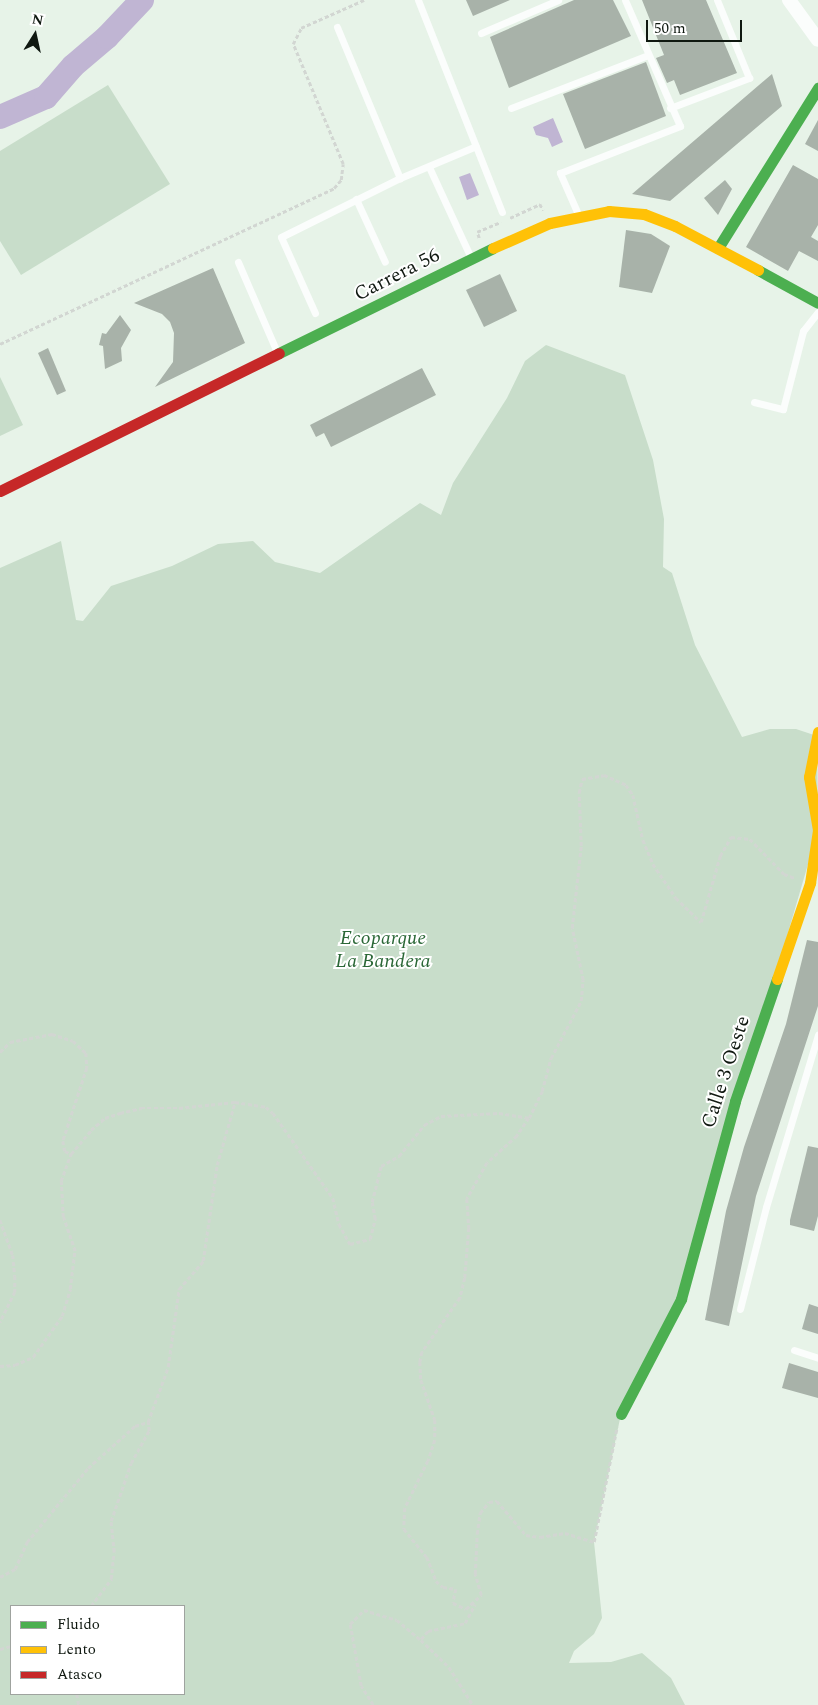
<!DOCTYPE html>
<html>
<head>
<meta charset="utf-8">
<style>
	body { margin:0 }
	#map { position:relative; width:818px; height:1705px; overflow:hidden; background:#e7f3e8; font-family:Spectral,serif }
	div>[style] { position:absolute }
	.green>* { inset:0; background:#c8ddca }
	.water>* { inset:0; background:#c0b5d3 }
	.river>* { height:24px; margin:-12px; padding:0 12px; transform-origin:12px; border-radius:12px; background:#c0b5d3 }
	.building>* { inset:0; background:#a8b2a9 }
	.path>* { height:2.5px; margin-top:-1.25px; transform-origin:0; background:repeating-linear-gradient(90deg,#d2d6d2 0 4px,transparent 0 6.5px) }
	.lane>* { height:7px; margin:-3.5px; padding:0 3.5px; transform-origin:3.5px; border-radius:3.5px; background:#fbfdfc }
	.street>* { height:14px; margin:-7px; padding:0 7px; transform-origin:7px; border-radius:7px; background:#fbfdfc }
	.fast>* { height:11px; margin:-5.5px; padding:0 5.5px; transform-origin:5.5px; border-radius:5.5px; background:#4caf50 }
	.slow>* { height:11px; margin:-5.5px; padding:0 5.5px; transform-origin:5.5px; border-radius:5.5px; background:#ffc107 }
	.jam>* { height:11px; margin:-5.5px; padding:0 5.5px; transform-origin:5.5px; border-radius:5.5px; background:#c62828 }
	span { translate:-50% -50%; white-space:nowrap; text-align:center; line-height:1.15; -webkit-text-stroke:4px #fff; paint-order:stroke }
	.street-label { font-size:20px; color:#0f1810 }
	.park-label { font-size:20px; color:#2a6736; font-style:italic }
	.legend { position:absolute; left:10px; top:1605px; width:175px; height:90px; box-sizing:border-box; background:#fff; border:1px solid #9fa39f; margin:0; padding:6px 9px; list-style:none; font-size:15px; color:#0f1810 }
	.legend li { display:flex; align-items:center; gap:10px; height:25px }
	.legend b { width:25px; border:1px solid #9fa39f }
	.north { position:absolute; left:10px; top:10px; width:50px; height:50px; -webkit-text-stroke:4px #fff; paint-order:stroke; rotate:10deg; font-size:14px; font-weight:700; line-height:20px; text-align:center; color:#0f1810 }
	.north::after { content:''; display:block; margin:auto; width:18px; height:22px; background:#0f1810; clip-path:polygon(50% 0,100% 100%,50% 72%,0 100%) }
	.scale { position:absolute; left:646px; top:20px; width:96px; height:22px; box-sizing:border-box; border:2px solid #0f1810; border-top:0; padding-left:6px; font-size:15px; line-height:18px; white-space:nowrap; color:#0f1810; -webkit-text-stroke:4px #fff; paint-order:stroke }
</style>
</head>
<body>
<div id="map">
	<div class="green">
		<div style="clip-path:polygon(108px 85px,170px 184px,21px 275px,0 241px,0 151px)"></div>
		<div style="clip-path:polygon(evenodd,546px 345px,625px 375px,653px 460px,664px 519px,663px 567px,672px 573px,695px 645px,742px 737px,770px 729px,796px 729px,817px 736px,818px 830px,681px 1299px,621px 1414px,594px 1542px,602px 1618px,594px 1634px,574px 1651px,569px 1663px,611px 1662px,642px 1653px,671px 1678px,685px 1705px,0 1705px,0 568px,61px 541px,76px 620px,83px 621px,111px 586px,172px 566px,218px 544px,253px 541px,275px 562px,320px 573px,420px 503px,441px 515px,453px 483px,507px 398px,525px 361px,546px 345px,11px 1606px,184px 1606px,184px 1694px,11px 1694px,11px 1606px)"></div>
		<div style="clip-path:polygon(0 377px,23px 425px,0 436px)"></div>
	</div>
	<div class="water">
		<div style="clip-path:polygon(553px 118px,563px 142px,552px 147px,548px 138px,536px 135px,533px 127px)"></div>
		<div style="clip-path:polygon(470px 173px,479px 195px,467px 200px,459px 177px)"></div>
	</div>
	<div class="river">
		<div style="left:0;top:117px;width:50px;rotate:-23.5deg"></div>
		<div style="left:46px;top:97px;width:41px;rotate:-48.9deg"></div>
		<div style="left:73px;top:66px;width:45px;rotate:-40.5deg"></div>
		<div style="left:107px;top:37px;width:51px;rotate:-46.6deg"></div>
	</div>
	<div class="building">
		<div style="clip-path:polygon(466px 0,510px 0,473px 16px)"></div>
		<div style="clip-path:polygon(574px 0,613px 0,631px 36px,509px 88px,490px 37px)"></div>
		<div style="clip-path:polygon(642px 0,706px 0,737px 73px,680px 95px,674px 80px,667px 83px,656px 58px,664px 55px)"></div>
		<div style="clip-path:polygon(646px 62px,666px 116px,585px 149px,563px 94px)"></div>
		<div style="clip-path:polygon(772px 74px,782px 106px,763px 122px,670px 201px,632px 194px)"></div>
		<div style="clip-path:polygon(818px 120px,818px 151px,805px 144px)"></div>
		<div style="clip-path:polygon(793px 165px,818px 179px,818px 225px,811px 237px,818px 241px,818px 261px,799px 251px,788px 271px,746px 247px)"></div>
		<div style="clip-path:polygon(725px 180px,732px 189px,718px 215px,704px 198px)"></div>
		<div style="clip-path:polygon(626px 230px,651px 234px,670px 246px,652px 293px,619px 287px)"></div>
		<div style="clip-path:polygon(213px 268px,245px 343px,155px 387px,173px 362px,174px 333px,170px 322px,162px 314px,134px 303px)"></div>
		<div style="clip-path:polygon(500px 274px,517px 311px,484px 327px,466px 290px)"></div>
		<div style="clip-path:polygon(120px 315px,131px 330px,121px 348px,122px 361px,105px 369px,103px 346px,99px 345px,102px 333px,106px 334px)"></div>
		<div style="clip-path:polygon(48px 348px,66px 391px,57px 395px,38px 353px)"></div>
		<div style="clip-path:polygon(422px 368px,436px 395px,331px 447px,324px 433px,316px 437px,310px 425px)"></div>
		<div style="clip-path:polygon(807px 940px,818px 942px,818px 1006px,756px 1196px,729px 1326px,705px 1320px,726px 1211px,744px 1147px,786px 1024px)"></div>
		<div style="clip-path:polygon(808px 1146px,818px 1148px,818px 1216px,814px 1231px,790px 1225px,790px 1220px)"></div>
		<div style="clip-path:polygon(809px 1304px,818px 1307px,818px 1334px,802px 1329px)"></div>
		<div style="clip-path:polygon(789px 1363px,818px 1372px,818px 1398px,782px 1388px)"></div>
	</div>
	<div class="path">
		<div style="left:510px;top:218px;width:33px;rotate:-25deg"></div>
		<div style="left:540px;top:204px;width:7px;rotate:63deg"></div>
		<div style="left:479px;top:238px;width:6px;rotate:-108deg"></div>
		<div style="left:477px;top:232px;width:26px;rotate:-23deg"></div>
		<div style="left:0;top:344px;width:369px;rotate:-25deg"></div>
		<div style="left:334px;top:188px;width:11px;rotate:-49deg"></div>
		<div style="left:341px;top:180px;width:16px;rotate:-83deg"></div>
		<div style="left:343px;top:164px;width:130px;rotate:-112.6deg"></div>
		<div style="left:293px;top:44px;width:18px;rotate:-63deg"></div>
		<div style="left:301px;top:28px;width:69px;rotate:-24deg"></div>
		<div style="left:0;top:1052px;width:14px;rotate:-45deg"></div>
		<div style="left:10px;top:1042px;width:43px;rotate:-10.8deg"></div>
		<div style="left:52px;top:1034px;width:22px;rotate:18deg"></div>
		<div style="left:73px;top:1041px;width:18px;rotate:43deg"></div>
		<div style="left:86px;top:1053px;width:15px;rotate:86deg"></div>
		<div style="left:87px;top:1068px;width:77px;rotate:108.2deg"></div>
		<div style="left:63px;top:1141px;width:10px;rotate:79deg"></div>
		<div style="left:65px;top:1151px;width:7px;rotate:27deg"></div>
		<div style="left:71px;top:1154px;width:31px;rotate:-50deg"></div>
		<div style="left:91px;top:1130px;width:18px;rotate:-41deg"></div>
		<div style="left:105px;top:1118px;width:16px;rotate:-18deg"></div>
		<div style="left:120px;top:1113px;width:22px;rotate:-13deg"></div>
		<div style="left:141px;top:1108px;width:38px"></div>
		<div style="left:179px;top:1108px;width:56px;rotate:-6.1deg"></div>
		<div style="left:529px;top:1118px;width:22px;rotate:124deg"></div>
		<div style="left:517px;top:1136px;width:40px;rotate:138deg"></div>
		<div style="left:487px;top:1163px;width:41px;rotate:119.1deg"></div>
		<div style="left:467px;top:1199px;width:29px;rotate:86deg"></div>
		<div style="left:469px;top:1228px;width:50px;rotate:94.6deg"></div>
		<div style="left:465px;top:1278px;width:21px;rotate:104deg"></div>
		<div style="left:460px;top:1298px;width:66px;rotate:125.1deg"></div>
		<div style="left:422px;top:1352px;width:10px;rotate:101deg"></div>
		<div style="left:420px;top:1362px;width:18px;rotate:87deg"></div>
		<div style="left:421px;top:1380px;width:42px;rotate:70.7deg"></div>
		<div style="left:435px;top:1420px;width:20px;rotate:90deg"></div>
		<div style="left:435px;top:1440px;width:22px;rotate:108deg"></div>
		<div style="left:428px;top:1461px;width:52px;rotate:116.1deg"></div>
		<div style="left:405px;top:1508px;width:21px;rotate:93deg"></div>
		<div style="left:404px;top:1529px;width:36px;rotate:51deg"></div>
		<div style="left:427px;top:1557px;width:26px;rotate:69deg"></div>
		<div style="left:436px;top:1581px;width:9px;rotate:41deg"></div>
		<div style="left:443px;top:1587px;width:13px;rotate:9deg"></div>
		<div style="left:456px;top:1589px;width:14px;rotate:102deg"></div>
		<div style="left:453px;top:1603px;width:14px;rotate:25deg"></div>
		<div style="left:466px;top:1609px;width:21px;rotate:-43deg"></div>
		<div style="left:481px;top:1595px;width:22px;rotate:-106deg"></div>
		<div style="left:475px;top:1574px;width:40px;rotate:-87.1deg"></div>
		<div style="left:477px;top:1534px;width:21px;rotate:-82deg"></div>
		<div style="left:480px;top:1513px;width:14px;rotate:-51deg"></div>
		<div style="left:489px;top:1502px;width:8px;rotate:-7deg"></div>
		<div style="left:497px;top:1501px;width:45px;rotate:49.5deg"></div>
		<div style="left:526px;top:1535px;width:14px;rotate:8deg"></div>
		<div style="left:540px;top:1537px;width:25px;rotate:-9deg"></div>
		<div style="left:565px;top:1533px;width:30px;rotate:17deg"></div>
		<div style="left:594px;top:1542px;width:117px;rotate:-78.7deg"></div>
		<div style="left:0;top:1220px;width:37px;rotate:70deg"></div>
		<div style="left:13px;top:1255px;width:21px;rotate:85deg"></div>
		<div style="left:15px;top:1276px;width:16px;rotate:90deg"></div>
		<div style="left:15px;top:1292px;width:34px;rotate:116deg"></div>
		<div style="left:0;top:1366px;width:15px;rotate:-4deg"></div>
		<div style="left:15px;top:1365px;width:20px;rotate:-24deg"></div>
		<div style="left:33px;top:1357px;width:50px;rotate:-54.7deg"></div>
		<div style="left:62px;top:1316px;width:28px;rotate:-73deg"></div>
		<div style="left:70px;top:1289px;width:38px;rotate:-83deg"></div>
		<div style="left:75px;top:1251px;width:36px;rotate:-109deg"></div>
		<div style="left:63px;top:1217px;width:36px;rotate:-93deg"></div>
		<div style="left:61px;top:1181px;width:29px;rotate:-70deg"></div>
		<div style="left:0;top:1577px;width:17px;rotate:-28deg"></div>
		<div style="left:15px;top:1569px;width:30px;rotate:-66deg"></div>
		<div style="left:27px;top:1542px;width:96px;rotate:-50.5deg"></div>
		<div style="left:88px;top:1468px;width:63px;rotate:-41.8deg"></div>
		<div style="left:135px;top:1426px;width:14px;rotate:-17deg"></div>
		<div style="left:91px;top:1606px;width:34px;rotate:-53deg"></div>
		<div style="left:111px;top:1579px;width:27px;rotate:-84deg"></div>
		<div style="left:114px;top:1552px;width:31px;rotate:-96deg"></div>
		<div style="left:111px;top:1521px;width:61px;rotate:-71deg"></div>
		<div style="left:131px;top:1463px;width:37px;rotate:-61deg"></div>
		<div style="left:149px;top:1431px;width:9px;rotate:-96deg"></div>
		<div style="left:148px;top:1422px;width:59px;rotate:-70deg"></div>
		<div style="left:168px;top:1367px;width:79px;rotate:-82deg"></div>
		<div style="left:179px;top:1289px;width:37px;rotate:-49deg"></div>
		<div style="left:203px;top:1261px;width:97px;rotate:-81.7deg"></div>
		<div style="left:217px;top:1165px;width:66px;rotate:-74.1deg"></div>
		<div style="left:235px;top:1102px;width:31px;rotate:9deg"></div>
		<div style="left:266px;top:1107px;width:9px;rotate:41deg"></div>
		<div style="left:273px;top:1113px;width:104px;rotate:54.8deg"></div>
		<div style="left:333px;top:1198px;width:27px;rotate:77deg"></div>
		<div style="left:339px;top:1224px;width:23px;rotate:61deg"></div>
		<div style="left:350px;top:1244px;width:21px;rotate:-14deg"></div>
		<div style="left:370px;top:1239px;width:21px;rotate:-76deg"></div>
		<div style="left:375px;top:1219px;width:17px;rotate:-100deg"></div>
		<div style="left:372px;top:1202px;width:37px;rotate:-76deg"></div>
		<div style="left:381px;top:1166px;width:21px;rotate:-29deg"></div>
		<div style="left:399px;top:1156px;width:40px;rotate:-51deg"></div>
		<div style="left:424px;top:1125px;width:19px;rotate:-28deg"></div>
		<div style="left:441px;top:1116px;width:58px;rotate:-3deg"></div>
		<div style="left:499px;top:1113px;width:30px;rotate:9deg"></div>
		<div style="left:529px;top:1118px;width:30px;rotate:-64deg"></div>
		<div style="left:542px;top:1091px;width:34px;rotate:-75deg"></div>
		<div style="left:551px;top:1058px;width:64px;rotate:-62.2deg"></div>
		<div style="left:581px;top:1001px;width:21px;rotate:-85deg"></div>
		<div style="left:583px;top:980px;width:53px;rotate:-101.9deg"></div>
		<div style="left:572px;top:928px;width:82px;rotate:-83.7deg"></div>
		<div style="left:581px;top:846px;width:53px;rotate:-92.2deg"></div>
		<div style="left:579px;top:793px;width:14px;rotate:-78deg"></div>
		<div style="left:582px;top:779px;width:22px;rotate:-10deg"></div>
		<div style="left:604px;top:775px;width:24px;rotate:24deg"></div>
		<div style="left:626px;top:785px;width:12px;rotate:55deg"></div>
		<div style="left:633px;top:795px;width:46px;rotate:77.5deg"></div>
		<div style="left:643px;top:840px;width:26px;rotate:67deg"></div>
		<div style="left:653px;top:864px;width:41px;rotate:55.9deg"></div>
		<div style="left:676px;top:898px;width:35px;rotate:44deg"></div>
		<div style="left:701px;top:922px;width:69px;rotate:-73.9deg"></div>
		<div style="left:720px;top:856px;width:22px;rotate:-60deg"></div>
		<div style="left:731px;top:837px;width:19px;rotate:6deg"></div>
		<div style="left:750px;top:839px;width:49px;rotate:45.8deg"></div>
		<div style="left:784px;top:874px;width:12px;rotate:20deg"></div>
		<div style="left:421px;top:1639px;width:11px;rotate:-49deg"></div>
		<div style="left:428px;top:1631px;width:38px;rotate:-12deg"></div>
		<div style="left:465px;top:1623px;width:21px;rotate:-62deg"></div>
		<div style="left:0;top:1649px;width:11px;rotate:-15deg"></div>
		<div style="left:77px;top:1694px;width:11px;rotate:80deg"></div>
		<div style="left:373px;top:1705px;width:22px;rotate:-122deg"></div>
		<div style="left:361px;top:1686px;width:63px;rotate:-100.1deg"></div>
		<div style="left:350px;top:1624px;width:20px;rotate:-45deg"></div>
		<div style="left:364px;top:1610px;width:34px;rotate:17deg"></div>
		<div style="left:397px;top:1620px;width:31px;rotate:40deg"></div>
		<div style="left:421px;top:1640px;width:39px;rotate:44deg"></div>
		<div style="left:449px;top:1667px;width:45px;rotate:57.7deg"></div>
	</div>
	<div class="lane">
		<div style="left:418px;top:0;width:228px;rotate:68.4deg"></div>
		<div style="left:337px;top:27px;width:164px;rotate:67.4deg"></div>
		<div style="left:481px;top:33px;width:84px;rotate:-23.2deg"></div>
		<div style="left:511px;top:108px;width:147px;rotate:-21.1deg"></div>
		<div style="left:670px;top:108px;width:85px;rotate:-20.8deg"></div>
		<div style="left:749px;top:78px;width:84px;rotate:-112.3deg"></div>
		<div style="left:429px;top:167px;width:100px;rotate:65.2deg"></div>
		<div style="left:356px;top:199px;width:69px;rotate:65.3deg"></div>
		<div style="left:578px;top:214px;width:45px;rotate:-113.7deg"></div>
		<div style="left:560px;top:173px;width:129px;rotate:-21.4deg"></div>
		<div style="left:680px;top:126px;width:137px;rotate:-113.6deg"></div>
		<div style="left:238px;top:262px;width:98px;rotate:66.6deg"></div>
		<div style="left:315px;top:313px;width:83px;rotate:-114.1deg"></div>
		<div style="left:281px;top:237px;width:133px;rotate:-26.4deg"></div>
		<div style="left:400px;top:178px;width:82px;rotate:-22.8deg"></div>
		<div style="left:754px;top:402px;width:30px;rotate:14deg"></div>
		<div style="left:783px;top:409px;width:81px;rotate:-75.6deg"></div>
		<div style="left:803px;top:331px;width:24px;rotate:-52deg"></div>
		<div style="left:740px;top:1309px;width:105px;rotate:-75.7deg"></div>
		<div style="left:766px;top:1207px;width:180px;rotate:-73.2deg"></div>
		<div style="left:794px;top:1350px;width:25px;rotate:18deg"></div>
	</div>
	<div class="street">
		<div style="left:789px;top:0;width:49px;rotate:54.1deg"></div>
	</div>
	<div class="fast">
		<div style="left:718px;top:248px;width:189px;rotate:-58deg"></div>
		<div style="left:758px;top:270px;width:68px;rotate:28.8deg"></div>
		<div style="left:279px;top:353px;width:238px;rotate:-26.1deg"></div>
		<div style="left:621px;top:1414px;width:130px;rotate:-62.4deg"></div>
		<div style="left:681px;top:1299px;width:205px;rotate:-74.7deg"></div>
		<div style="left:735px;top:1101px;width:129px;rotate:-71deg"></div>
	</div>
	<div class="slow">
		<div style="left:493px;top:248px;width:62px;rotate:-23.7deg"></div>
		<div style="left:550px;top:223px;width:60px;rotate:-11.5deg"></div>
		<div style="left:609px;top:211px;width:35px;rotate:5deg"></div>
		<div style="left:644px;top:214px;width:33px;rotate:21deg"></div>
		<div style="left:675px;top:226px;width:94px;rotate:27.9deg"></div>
		<div style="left:777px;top:979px;width:102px;rotate:-71deg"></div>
		<div style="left:810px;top:883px;width:54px;rotate:-81.4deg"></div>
		<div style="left:818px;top:830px;width:54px;rotate:-99.6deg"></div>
		<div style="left:809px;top:777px;width:46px;rotate:-78.7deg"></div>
	</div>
	<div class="jam">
		<div style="left:0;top:491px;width:311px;rotate:-26.3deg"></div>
	</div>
	<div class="street-label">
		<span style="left:397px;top:275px;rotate:-27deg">Carrera 56</span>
		<span style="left:726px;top:1072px;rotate:-72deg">Calle 3 Oeste</span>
	</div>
	<div class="park-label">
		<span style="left:383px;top:950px">Ecoparque<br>La Bandera</span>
	</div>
	<ul class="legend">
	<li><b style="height:6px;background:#4caf50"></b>Fluido</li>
	<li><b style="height:6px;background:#ffc107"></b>Lento</li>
	<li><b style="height:6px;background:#c62828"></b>Atasco</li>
	</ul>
	<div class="north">N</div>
	<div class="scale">50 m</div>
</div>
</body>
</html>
